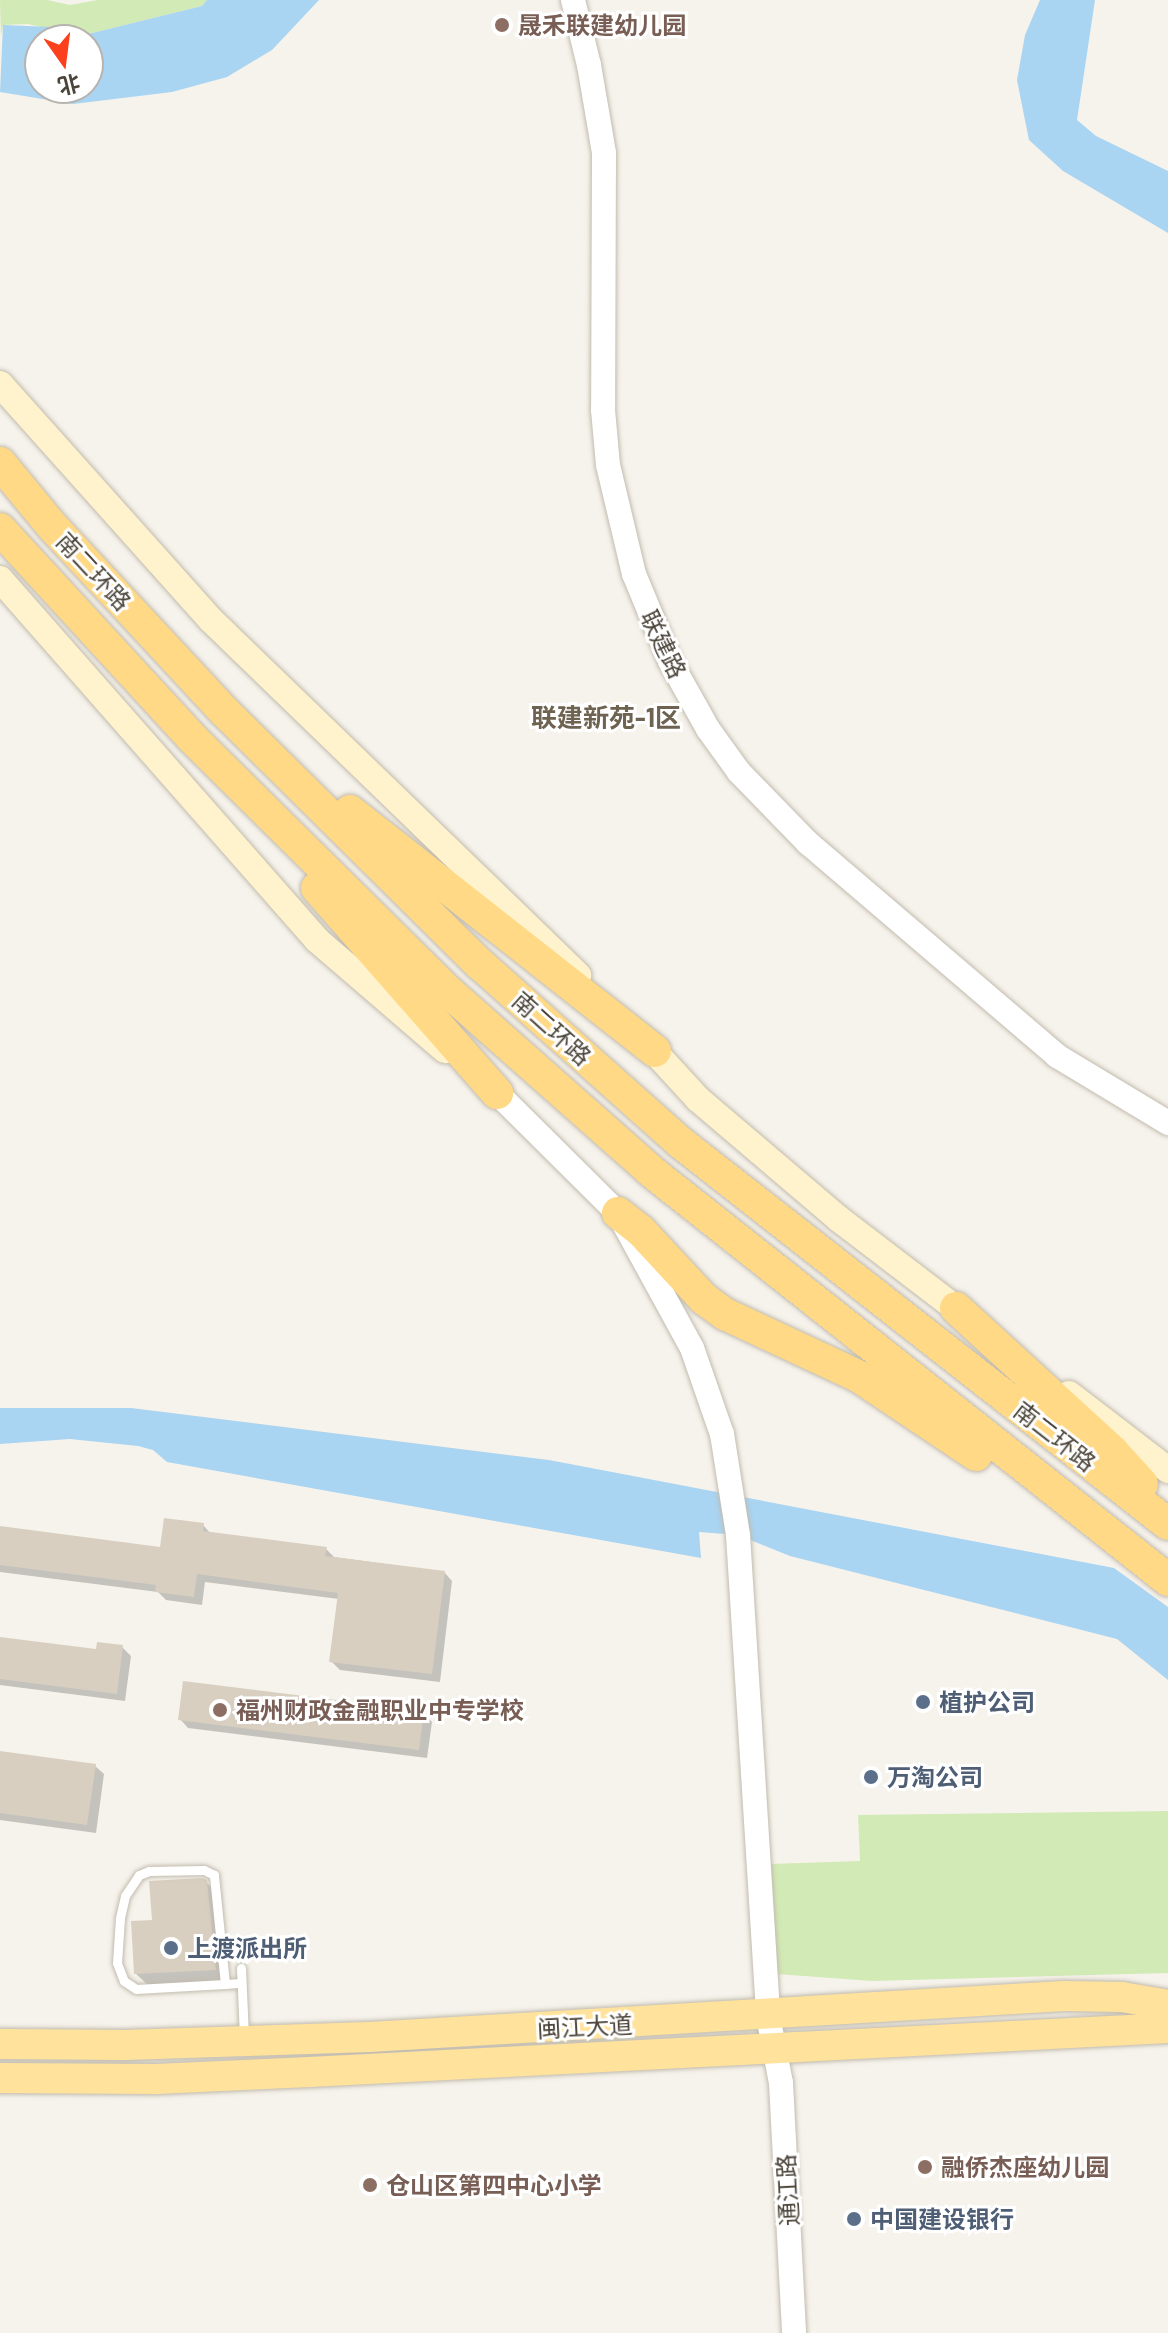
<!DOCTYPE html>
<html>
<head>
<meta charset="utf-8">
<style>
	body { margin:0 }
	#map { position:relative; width:1168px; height:2333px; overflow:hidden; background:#f6f3ec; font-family:Barlow,"Noto Sans SC",sans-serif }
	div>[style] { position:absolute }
	.green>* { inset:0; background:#d2eab5 }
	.water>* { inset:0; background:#a9d4f2 }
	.shadow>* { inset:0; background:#0003 }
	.building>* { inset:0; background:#d8cfc1 }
	.roads { filter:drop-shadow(0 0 2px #c2bbae) drop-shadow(0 0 2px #c2bbae) }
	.service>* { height:9px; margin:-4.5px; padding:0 4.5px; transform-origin:4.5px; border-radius:4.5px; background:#fff }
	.tertiary>* { height:24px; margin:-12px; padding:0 12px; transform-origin:12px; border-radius:12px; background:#fff }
	.secondary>* { height:26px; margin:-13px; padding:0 13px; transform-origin:13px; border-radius:13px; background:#fff3cd }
	.primary>* { height:30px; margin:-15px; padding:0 15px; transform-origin:15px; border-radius:15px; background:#ffe39c }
	.trunk>* { height:32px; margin:-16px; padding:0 16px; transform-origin:16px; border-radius:16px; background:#ffd985 }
	.dots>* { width:22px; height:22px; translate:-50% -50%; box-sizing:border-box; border:4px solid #fff; border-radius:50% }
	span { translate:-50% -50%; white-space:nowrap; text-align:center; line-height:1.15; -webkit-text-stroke:6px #fff; paint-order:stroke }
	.education-label { font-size:24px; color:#785e54; font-weight:700 }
	.left { translate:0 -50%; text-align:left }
	.street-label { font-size:24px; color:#4b4439 }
	.service-label { font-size:24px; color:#4e5e75; font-weight:700 }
	.neighbourhood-label { font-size:26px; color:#6e6250; font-weight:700 }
	.north { position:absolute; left:24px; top:24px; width:80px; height:80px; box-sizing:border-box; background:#fff; border:2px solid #b7b4b0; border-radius:50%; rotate:166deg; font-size:22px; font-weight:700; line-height:32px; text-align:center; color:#4b4439 }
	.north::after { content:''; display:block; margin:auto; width:28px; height:36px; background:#fc3f1d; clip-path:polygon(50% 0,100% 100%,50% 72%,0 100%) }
</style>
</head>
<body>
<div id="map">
	<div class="green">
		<div style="clip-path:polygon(0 0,47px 0,70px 5px,98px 0,207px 0,202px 6px,80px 36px,28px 24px,3px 25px,1px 37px)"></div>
		<div style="clip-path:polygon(1168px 1811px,1168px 1973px,872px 1981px,777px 1974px,770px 1864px,860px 1861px,858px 1815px)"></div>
	</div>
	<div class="water">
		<div style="clip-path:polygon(evenodd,207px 0,319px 0,272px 50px,227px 77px,172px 92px,73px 104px,0 92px,3px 25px,51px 27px,80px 36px,202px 6px,207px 0,88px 40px,88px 88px,40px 88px,40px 40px,88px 40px)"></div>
		<div style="clip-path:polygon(1040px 0,1095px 0,1077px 120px,1096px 136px,1168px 171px,1168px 233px,1063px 171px,1029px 140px,1017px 80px,1025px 35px)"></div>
		<div style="clip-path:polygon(0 1408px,131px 1408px,549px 1460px,1114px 1568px,1168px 1607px,1168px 1680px,1117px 1639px,790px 1556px,738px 1535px,699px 1532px,701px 1558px,167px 1462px,153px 1450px,138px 1446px,70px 1439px,0 1444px)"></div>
	</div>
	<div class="shadow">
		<div style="clip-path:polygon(203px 1525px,211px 1534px,326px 1549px,334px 1557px,444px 1572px,452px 1581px,440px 1682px,340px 1670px,331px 1661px,339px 1599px,205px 1582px,202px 1605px,166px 1600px,158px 1592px,0 1572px,0 1528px,162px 1549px)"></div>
		<div style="clip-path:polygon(0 1639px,98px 1652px,122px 1647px,131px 1656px,125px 1701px,0 1685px)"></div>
		<div style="clip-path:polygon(423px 1713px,432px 1722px,427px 1758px,188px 1728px,180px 1719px)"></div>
		<div style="clip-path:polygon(0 1753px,95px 1766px,104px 1774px,96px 1833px,0 1820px)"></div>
		<div style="clip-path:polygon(206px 1882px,218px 1894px,227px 1981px,148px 1985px,136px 1974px,154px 1922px)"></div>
	</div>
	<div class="building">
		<div style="clip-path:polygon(164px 1518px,204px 1523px,203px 1531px,327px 1547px,325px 1556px,445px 1571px,432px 1674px,329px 1662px,338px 1593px,197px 1574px,194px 1597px,155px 1592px,156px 1585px,0 1565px,0 1526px,160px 1547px)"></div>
		<div style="clip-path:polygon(0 1637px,96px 1649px,97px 1642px,123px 1645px,117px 1694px,0 1679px)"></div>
		<div style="clip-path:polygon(183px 1681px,424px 1711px,419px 1750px,178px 1720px)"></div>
		<div style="clip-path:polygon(0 1751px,96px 1764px,87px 1825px,0 1813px)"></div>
		<div style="clip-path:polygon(203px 1878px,207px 1880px,216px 1970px,134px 1974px,131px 1921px,152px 1920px,149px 1881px)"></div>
	</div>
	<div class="roads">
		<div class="service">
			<div style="left:241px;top:1968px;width:70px;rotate:87.5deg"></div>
			<div style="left:225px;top:1984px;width:110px;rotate:-95.8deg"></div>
			<div style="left:214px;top:1875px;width:11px;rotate:-153deg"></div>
			<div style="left:204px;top:1870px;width:55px;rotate:179deg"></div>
			<div style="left:149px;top:1871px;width:11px;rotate:158deg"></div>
			<div style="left:139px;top:1875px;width:25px;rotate:124deg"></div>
			<div style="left:125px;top:1896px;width:23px;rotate:103deg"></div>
			<div style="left:120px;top:1918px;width:45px;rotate:93.8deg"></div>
			<div style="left:117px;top:1963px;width:19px;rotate:69deg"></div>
			<div style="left:124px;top:1981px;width:14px;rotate:34deg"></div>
			<div style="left:136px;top:1989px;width:89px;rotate:-3.2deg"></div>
			<div style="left:225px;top:1984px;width:16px;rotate:-4deg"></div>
		</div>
		<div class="tertiary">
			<div style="left:573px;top:0;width:67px;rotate:76.2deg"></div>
			<div style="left:589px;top:65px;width:89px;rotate:80.3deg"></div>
			<div style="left:604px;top:153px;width:257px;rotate:90.2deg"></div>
			<div style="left:603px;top:410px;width:55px;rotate:84.8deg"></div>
			<div style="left:608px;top:465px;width:112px;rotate:76.6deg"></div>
			<div style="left:634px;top:574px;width:94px;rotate:67.5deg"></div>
			<div style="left:670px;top:661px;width:78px;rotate:60.8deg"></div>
			<div style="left:708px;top:729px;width:53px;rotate:54.2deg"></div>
			<div style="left:739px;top:772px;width:99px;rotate:45.8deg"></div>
			<div style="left:808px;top:843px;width:328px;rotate:40.5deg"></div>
			<div style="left:1057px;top:1056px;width:130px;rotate:31.1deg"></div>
			<div style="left:497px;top:1093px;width:170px;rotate:44.8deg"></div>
			<div style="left:618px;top:1213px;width:154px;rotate:61.3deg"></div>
			<div style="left:692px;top:1348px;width:91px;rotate:70.8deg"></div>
			<div style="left:722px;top:1434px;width:102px;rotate:81deg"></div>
			<div style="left:738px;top:1535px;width:482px;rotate:86.4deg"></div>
			<div style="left:768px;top:2016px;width:68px;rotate:79deg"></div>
			<div style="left:781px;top:2083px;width:250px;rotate:87deg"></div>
		</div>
		<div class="secondary">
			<div style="left:0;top:384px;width:317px;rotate:48.2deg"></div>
			<div style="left:211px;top:620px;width:511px;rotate:44.05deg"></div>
			<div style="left:0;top:579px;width:480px;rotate:48.7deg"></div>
			<div style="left:317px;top:940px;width:169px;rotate:40.7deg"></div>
			<div style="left:643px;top:1039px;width:81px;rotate:47.5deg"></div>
			<div style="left:698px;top:1099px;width:185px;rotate:40.4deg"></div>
			<div style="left:839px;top:1219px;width:166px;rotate:37.4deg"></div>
			<div style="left:1069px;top:1394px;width:125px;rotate:37.5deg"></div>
		</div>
		<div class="primary">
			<div style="left:0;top:2044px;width:125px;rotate:0.5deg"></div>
			<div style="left:125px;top:2045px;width:244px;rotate:-1.9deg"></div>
			<div style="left:369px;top:2037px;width:696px;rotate:-3.38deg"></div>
			<div style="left:1064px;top:1996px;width:58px;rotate:1deg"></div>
			<div style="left:1122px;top:1997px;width:47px;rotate:9.9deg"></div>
			<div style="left:0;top:2078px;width:156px;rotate:0.4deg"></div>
			<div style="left:156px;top:2079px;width:153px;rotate:-2.6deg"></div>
			<div style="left:309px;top:2072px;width:860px;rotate:-2.93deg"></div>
		</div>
		<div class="trunk">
			<div style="left:0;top:463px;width:82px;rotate:50.5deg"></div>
			<div style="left:52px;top:526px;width:254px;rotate:47.1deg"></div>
			<div style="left:225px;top:712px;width:359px;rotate:44.7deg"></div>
			<div style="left:480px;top:964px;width:269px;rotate:41.7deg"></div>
			<div style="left:681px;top:1143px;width:618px;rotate:38.04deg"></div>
			<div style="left:0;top:529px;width:284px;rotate:47.4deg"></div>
			<div style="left:192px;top:738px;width:363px;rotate:44.7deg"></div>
			<div style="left:450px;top:993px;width:270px;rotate:41.5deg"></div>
			<div style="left:652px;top:1172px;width:658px;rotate:38.33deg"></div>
			<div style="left:350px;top:811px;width:388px;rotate:38.2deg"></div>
			<div style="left:317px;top:888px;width:273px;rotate:48.7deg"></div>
			<div style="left:618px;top:1213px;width:29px;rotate:38deg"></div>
			<div style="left:641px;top:1231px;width:93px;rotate:47.2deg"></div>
			<div style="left:704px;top:1299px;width:26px;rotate:36deg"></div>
			<div style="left:725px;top:1314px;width:147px;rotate:25deg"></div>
			<div style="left:858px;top:1376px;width:142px;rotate:33.8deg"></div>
			<div style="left:956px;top:1308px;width:213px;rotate:42.5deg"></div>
			<div style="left:1113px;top:1452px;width:43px;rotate:47.8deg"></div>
		</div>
	</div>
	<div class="dots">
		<div style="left:502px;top:25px;background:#8d6e63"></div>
		<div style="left:923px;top:1702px;background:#5c6f8a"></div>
		<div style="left:220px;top:1710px;background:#8d6e63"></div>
		<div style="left:871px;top:1777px;background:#5c6f8a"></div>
		<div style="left:171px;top:1948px;background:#5c6f8a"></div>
		<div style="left:925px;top:2167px;background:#8d6e63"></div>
		<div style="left:370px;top:2185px;background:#8d6e63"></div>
		<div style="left:854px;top:2219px;background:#5c6f8a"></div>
	</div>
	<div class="education-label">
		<span class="left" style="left:518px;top:25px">晟禾联建幼儿园</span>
		<span class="left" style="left:236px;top:1710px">福州财政金融职业中专学校</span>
		<span class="left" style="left:941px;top:2167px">融侨杰座幼儿园</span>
		<span class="left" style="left:386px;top:2185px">仓山区第四中心小学</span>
	</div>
	<div class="street-label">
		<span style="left:94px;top:571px;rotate:47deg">南二环路</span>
		<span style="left:664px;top:644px;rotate:64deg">联建路</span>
		<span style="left:552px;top:1028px;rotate:42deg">南二环路</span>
		<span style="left:1055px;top:1436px;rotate:38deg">南二环路</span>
		<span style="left:585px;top:2026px;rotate:-3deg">闽江大道</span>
		<span style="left:787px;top:2190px;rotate:-93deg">通江路</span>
	</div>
	<div class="service-label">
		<span class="left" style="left:939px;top:1702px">植护公司</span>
		<span class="left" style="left:887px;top:1777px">万淘公司</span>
		<span class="left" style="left:187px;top:1948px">上渡派出所</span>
		<span class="left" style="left:870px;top:2219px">中国建设银行</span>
	</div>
	<div class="neighbourhood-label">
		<span style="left:606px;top:717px">联建新苑-1区</span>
	</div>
	<div class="north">北</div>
</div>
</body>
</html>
